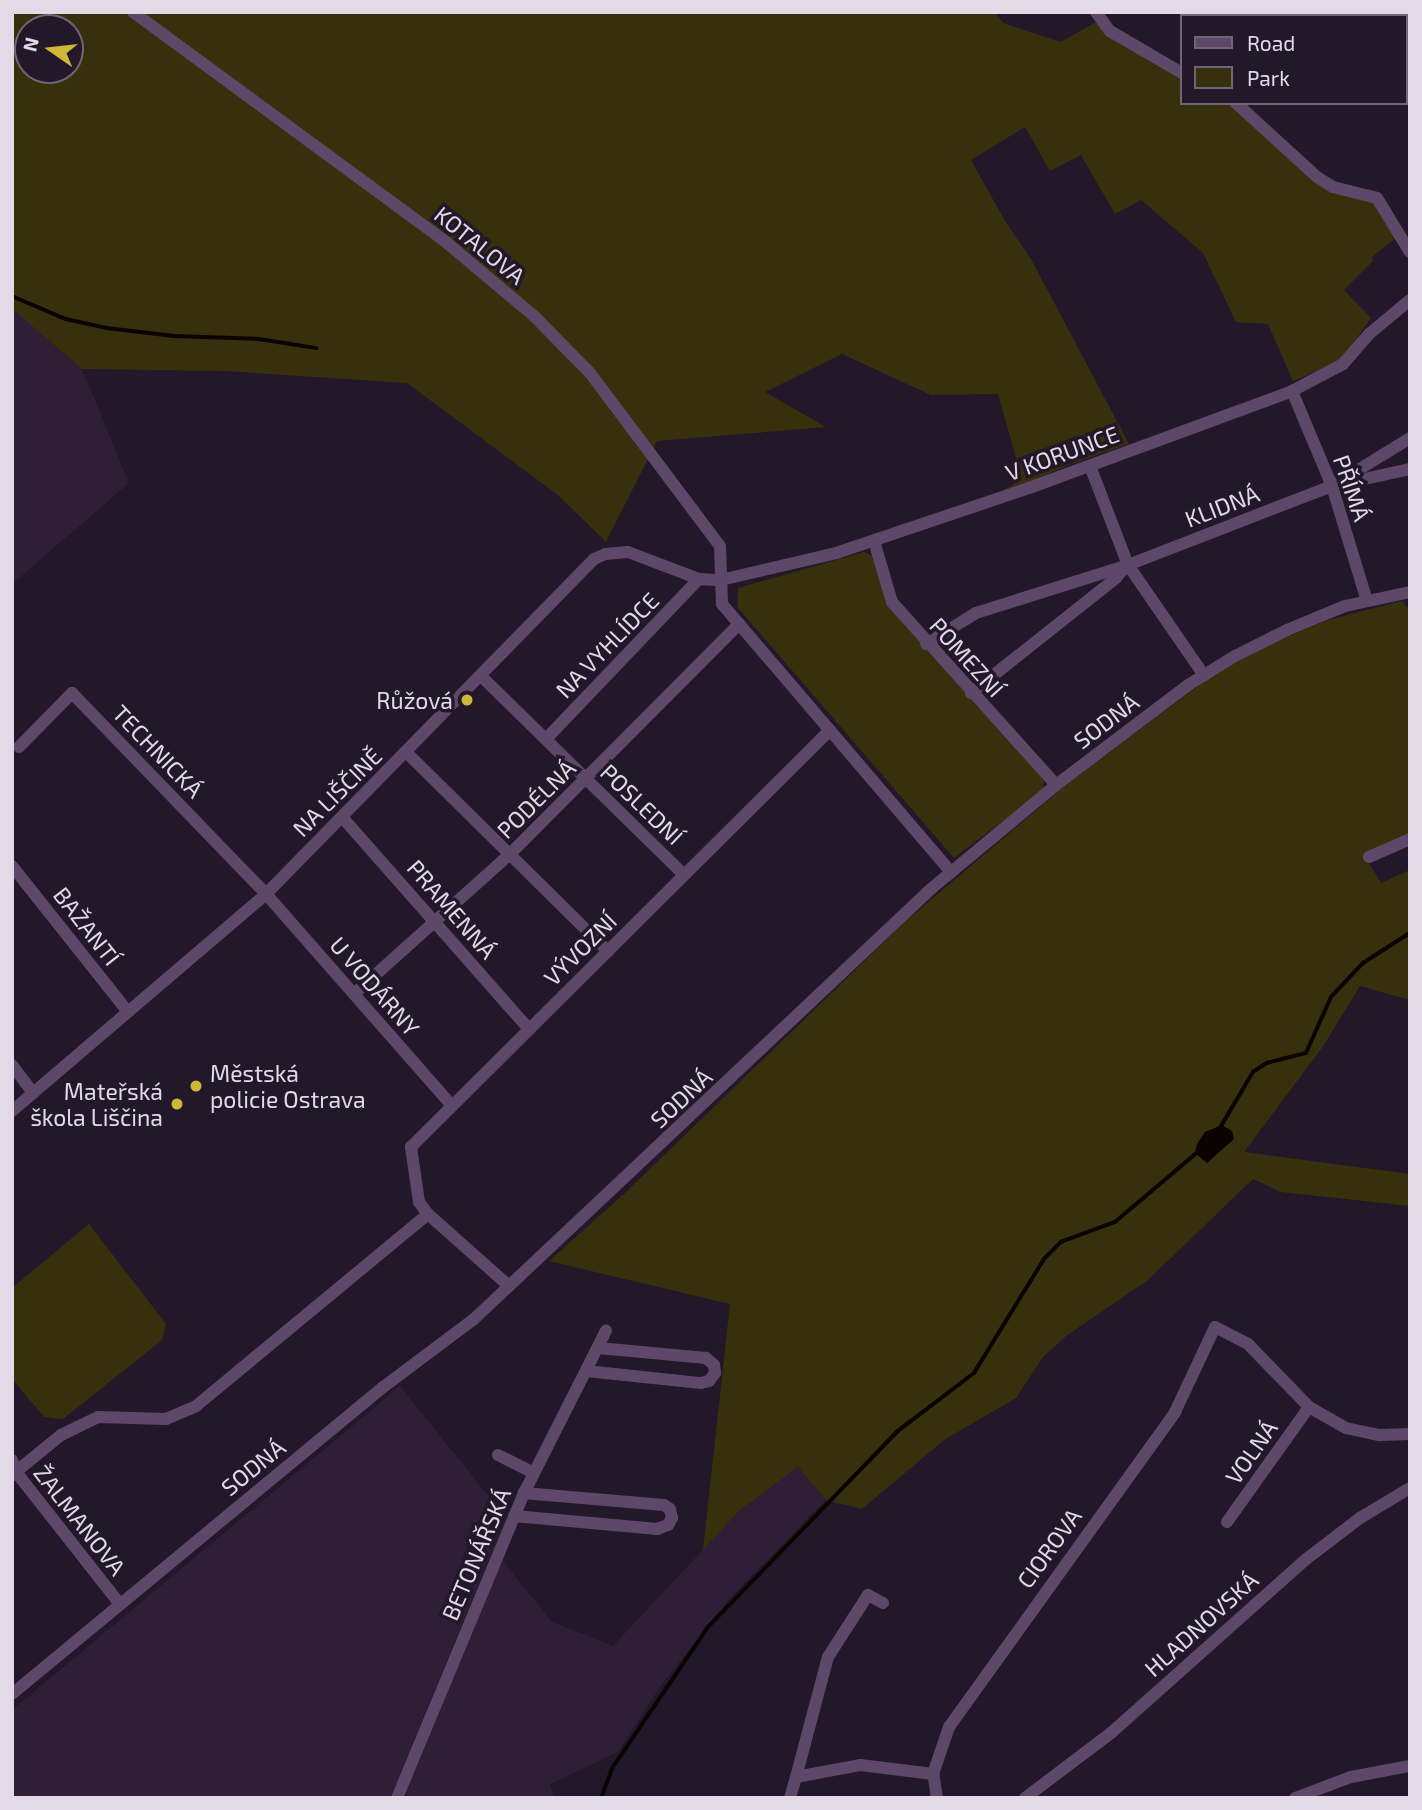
<!DOCTYPE html>
<html>
<head>
<meta charset="utf-8">
<style>
	body { margin:0 }
	#map { position:relative; width:1422px; height:1810px; overflow:hidden; background:#23182a; font-family:"Exo 2",sans-serif }
	div>[style] { position:absolute }
	.built>* { inset:0; background:#2e1f36 }
	.green>* { inset:0; background:#37300c }
	.water>* { inset:0; background:#0b0300 }
	.stream>* { height:3.5px; margin:-1.75px; padding:0 1.75px; transform-origin:1.75px; border-radius:1.75px; background:#0b0300 }
	.street>* { height:12px; margin:-6px; padding:0 6px; transform-origin:6px; border-radius:6px; background:#5d4869 }
	.dots>* { width:19px; height:19px; translate:-50% -50%; box-sizing:border-box; border:4px solid #23182a; border-radius:50% }
	span { translate:-50% -50%; white-space:nowrap; text-align:center; line-height:1.15; -webkit-text-stroke:7px #23182a; paint-order:stroke }
	.street-label { font-size:23px; color:#e2dae7 }
	.poi-label { font-size:23px; color:#e2dae7 }
	.right { translate:-100% -50%; text-align:right }
	.left { translate:0 -50%; text-align:left }
	.frame { position:absolute; inset:0; border:14px solid #e2dae7; pointer-events:none }
	.legend { position:absolute; left:1180px; top:14px; width:228px; height:91px; box-sizing:border-box; background:#23182a; border:2px solid #6f6676; margin:0; padding:9px 12px; list-style:none; font-size:21px; color:#e2dae7 }
	.legend li { display:flex; align-items:center; gap:14px; height:35px }
	.legend b { width:35px; border:2px solid #6f6676 }
	.north { position:absolute; left:14px; top:14px; width:70px; height:70px; box-sizing:border-box; background:#23182a; border:2px solid #6f6676; border-radius:50%; rotate:284deg; font-size:19px; font-weight:700; line-height:28px; text-align:center; color:#e2dae7 }
	.north::after { content:''; display:block; margin:auto; width:24px; height:32px; background:#d0b837; clip-path:polygon(50% 0,100% 100%,50% 72%,0 100%) }
</style>
</head>
<body>
<div id="map">
	<div class="built">
		<div style="clip-path:polygon(12px 309px,82px 369px,129px 483px,12px 584px)"></div>
		<div style="clip-path:polygon(400px 1386px,506px 1518px,390px 1798px,12px 1798px,12px 1710px)"></div>
		<div style="clip-path:polygon(798px 1467px,826px 1500px,730px 1598px,662px 1684px,618px 1752px,550px 1784px,554px 1798px,404px 1798px,502px 1560px,552px 1622px,613px 1646px,740px 1510px)"></div>
	</div>
	<div class="green">
		<div style="clip-path:polygon(evenodd,12px 12px,995px 12px,1003px 23px,1061px 42px,1101px 19px,1182px 76px,1182px 103px,1230px 103px,1316px 181px,1374px 202px,1397px 237px,1372px 257px,1373px 261px,1344px 290px,1371px 318px,1341px 361px,1293px 381px,1268px 324px,1236px 322px,1203px 253px,1141px 200px,1115px 214px,1081px 155px,1050px 171px,1025px 127px,971px 160px,1005px 221px,1031px 259px,1129px 444px,1068px 465px,983px 503px,1022px 479px,998px 394px,931px 395px,842px 354px,765px 392px,826px 427px,657px 441px,606px 542px,558px 495px,407px 383px,225px 371px,82px 369px,12px 309px,12px 12px,28px 28px,70px 28px,70px 70px,28px 70px,28px 28px)"></div>
		<div style="clip-path:polygon(864px 552px,873px 556px,889px 603px,1044px 774px,1043px 791px,954px 858px,738px 608px,738px 588px)"></div>
		<div style="clip-path:polygon(1402px 601px,1410px 610px,1410px 836px,1365px 857px,1381px 883px,1410px 870px,1410px 1000px,1360px 986px,1322px 1048px,1244px 1152px,1410px 1174px,1410px 1206px,1281px 1192px,1253px 1179px,1148px 1280px,1066px 1336px,1043px 1357px,1016px 1398px,944px 1440px,862px 1509px,826px 1500px,798px 1467px,740px 1510px,703px 1550px,730px 1304px,549px 1261px,626px 1192px,906px 921px,1066px 785px,1210px 677px,1263px 647px,1328px 620px)"></div>
		<div style="clip-path:polygon(89px 1224px,166px 1324px,162px 1340px,63px 1419px,44px 1417px,12px 1379px,12px 1288px)"></div>
	</div>
	<div class="water">
		<div style="clip-path:polygon(1222px 1125px,1232px 1131px,1234px 1139px,1207px 1163px,1195px 1153px,1197px 1144px,1205px 1132px)"></div>
	</div>
	<div class="stream">
		<div style="left:12px;top:296px;width:59px;rotate:23.1deg"></div>
		<div style="left:66px;top:319px;width:42px;rotate:12.4deg"></div>
		<div style="left:107px;top:328px;width:67px;rotate:6.8deg"></div>
		<div style="left:174px;top:336px;width:85px;rotate:2deg"></div>
		<div style="left:259px;top:339px;width:58px;rotate:9deg"></div>
		<div style="left:1220px;top:1128px;width:65px;rotate:-59.5deg"></div>
		<div style="left:1253px;top:1072px;width:17px;rotate:-33deg"></div>
		<div style="left:1267px;top:1063px;width:40px;rotate:-14.4deg"></div>
		<div style="left:1306px;top:1053px;width:61px;rotate:-65.9deg"></div>
		<div style="left:1331px;top:997px;width:47px;rotate:-46.7deg"></div>
		<div style="left:1363px;top:963px;width:56px;rotate:-32.6deg"></div>
		<div style="left:601px;top:1798px;width:33px;rotate:-69deg"></div>
		<div style="left:613px;top:1767px;width:169px;rotate:-55.8deg"></div>
		<div style="left:708px;top:1627px;width:273px;rotate:-45.9deg"></div>
		<div style="left:898px;top:1431px;width:96px;rotate:-37.3deg"></div>
		<div style="left:974px;top:1373px;width:134px;rotate:-58.4deg"></div>
		<div style="left:1044px;top:1259px;width:24px;rotate:-45deg"></div>
		<div style="left:1061px;top:1242px;width:58px;rotate:-20.3deg"></div>
		<div style="left:1115px;top:1222px;width:110px;rotate:-40.2deg"></div>
	</div>
	<div class="street">
		<div style="left:133px;top:12px;width:390px;rotate:36.3deg"></div>
		<div style="left:447px;top:243px;width:114px;rotate:40deg"></div>
		<div style="left:534px;top:316px;width:80px;rotate:45.5deg"></div>
		<div style="left:590px;top:373px;width:216px;rotate:53.1deg"></div>
		<div style="left:720px;top:546px;width:58px;rotate:88deg"></div>
		<div style="left:722px;top:604px;width:353px;rotate:49.5deg"></div>
		<div style="left:1096px;top:12px;width:24px;rotate:54deg"></div>
		<div style="left:1110px;top:31px;width:83px;rotate:30.3deg"></div>
		<div style="left:1236px;top:103px;width:110px;rotate:42.4deg"></div>
		<div style="left:1317px;top:177px;width:19px;rotate:32deg"></div>
		<div style="left:1333px;top:187px;width:45px;rotate:14deg"></div>
		<div style="left:1377px;top:198px;width:63px;rotate:58.6deg"></div>
		<div style="left:1292px;top:391px;width:103px;rotate:67.2deg"></div>
		<div style="left:1332px;top:486px;width:120px;rotate:73.1deg"></div>
		<div style="left:1090px;top:466px;width:106px;rotate:69deg"></div>
		<div style="left:1128px;top:565px;width:134px;rotate:55.4deg"></div>
		<div style="left:1342px;top:484px;width:70px;rotate:-12.4deg"></div>
		<div style="left:874px;top:541px;width:64px;rotate:73.6deg"></div>
		<div style="left:892px;top:602px;width:246px;rotate:48.1deg"></div>
		<div style="left:926px;top:644px;width:59px;rotate:-31.8deg"></div>
		<div style="left:976px;top:613px;width:159px;rotate:-17.5deg"></div>
		<div style="left:1128px;top:565px;width:219px;rotate:-21.2deg"></div>
		<div style="left:1332px;top:486px;width:92px;rotate:-31.6deg"></div>
		<div style="left:481px;top:676px;width:284px;rotate:44.4deg"></div>
		<div style="left:971px;top:693px;width:185px;rotate:-38.4deg"></div>
		<div style="left:1116px;top:578px;width:17px;rotate:-50deg"></div>
		<div style="left:546px;top:739px;width:221px;rotate:-46.3deg"></div>
		<div style="left:19px;top:747px;width:76px;rotate:-45.5deg"></div>
		<div style="left:72px;top:693px;width:279px;rotate:46deg"></div>
		<div style="left:266px;top:894px;width:282px;rotate:48.7deg"></div>
		<div style="left:406px;top:752px;width:284px;rotate:44.6deg"></div>
		<div style="left:342px;top:817px;width:283px;rotate:48.6deg"></div>
		<div style="left:1369px;top:857px;width:45px;rotate:-23.7deg"></div>
		<div style="left:12px;top:866px;width:186px;rotate:51.5deg"></div>
		<div style="left:354px;top:994px;width:210px;rotate:-41.9deg"></div>
		<div style="left:510px;top:854px;width:325px;rotate:-45.1deg"></div>
		<div style="left:12px;top:1065px;width:35px;rotate:53deg"></div>
		<div style="left:12px;top:1111px;width:334px;rotate:-40.5deg"></div>
		<div style="left:266px;top:894px;width:469px;rotate:-45.6deg"></div>
		<div style="left:594px;top:559px;width:12px;rotate:-24deg"></div>
		<div style="left:605px;top:554px;width:23px;rotate:-5deg"></div>
		<div style="left:628px;top:552px;width:76px;rotate:20.8deg"></div>
		<div style="left:699px;top:579px;width:22px;rotate:3deg"></div>
		<div style="left:721px;top:580px;width:118px;rotate:-13.2deg"></div>
		<div style="left:836px;top:553px;width:204px;rotate:-18.6deg"></div>
		<div style="left:1029px;top:488px;width:280px;rotate:-20.2deg"></div>
		<div style="left:1292px;top:391px;width:58px;rotate:-27.9deg"></div>
		<div style="left:1343px;top:364px;width:40px;rotate:-49deg"></div>
		<div style="left:1369px;top:334px;width:53px;rotate:-39.7deg"></div>
		<div style="left:509px;top:1286px;width:108px;rotate:-138.4deg"></div>
		<div style="left:428px;top:1214px;width:15px;rotate:-127deg"></div>
		<div style="left:419px;top:1202px;width:56px;rotate:-98.3deg"></div>
		<div style="left:411px;top:1147px;width:591px;rotate:-44.86deg"></div>
		<div style="left:586px;top:1371px;width:116px;rotate:6deg"></div>
		<div style="left:701px;top:1383px;width:8px;rotate:-14deg"></div>
		<div style="left:709px;top:1381px;width:10px;rotate:-53deg"></div>
		<div style="left:715px;top:1373px;width:8px;rotate:-97deg"></div>
		<div style="left:714px;top:1365px;width:11px;rotate:-139deg"></div>
		<div style="left:706px;top:1358px;width:108px;rotate:-174.7deg"></div>
		<div style="left:498px;top:1455px;width:40px;rotate:26.6deg"></div>
		<div style="left:12px;top:1460px;width:13px;rotate:72deg"></div>
		<div style="left:16px;top:1472px;width:167px;rotate:51.8deg"></div>
		<div style="left:12px;top:1475px;width:63px;rotate:-39.2deg"></div>
		<div style="left:61px;top:1435px;width:41px;rotate:-25.9deg"></div>
		<div style="left:98px;top:1417px;width:68px;rotate:1.7deg"></div>
		<div style="left:166px;top:1419px;width:33px;rotate:-23deg"></div>
		<div style="left:196px;top:1406px;width:301px;rotate:-39.6deg"></div>
		<div style="left:514px;top:1516px;width:144px;rotate:5.2deg"></div>
		<div style="left:657px;top:1529px;width:12px;rotate:-20deg"></div>
		<div style="left:668px;top:1525px;width:8px;rotate:-60deg"></div>
		<div style="left:672px;top:1518px;width:9px;rotate:-103deg"></div>
		<div style="left:670px;top:1509px;width:7px;rotate:-146deg"></div>
		<div style="left:664px;top:1505px;width:141px;rotate:-175.1deg"></div>
		<div style="left:1227px;top:1522px;width:141px;rotate:-54.5deg"></div>
		<div style="left:12px;top:1694px;width:480px;rotate:-39.6deg"></div>
		<div style="left:382px;top:1388px;width:115px;rotate:-36.9deg"></div>
		<div style="left:474px;top:1319px;width:629px;rotate:-43.26deg"></div>
		<div style="left:932px;top:888px;width:161px;rotate:-39.7deg"></div>
		<div style="left:1056px;top:785px;width:166px;rotate:-37.1deg"></div>
		<div style="left:1188px;top:685px;width:55px;rotate:-31.7deg"></div>
		<div style="left:1235px;top:656px;width:58px;rotate:-26.6deg"></div>
		<div style="left:1287px;top:630px;width:63px;rotate:-22.5deg"></div>
		<div style="left:1345px;top:606px;width:66px;rotate:-12.2deg"></div>
		<div style="left:796px;top:1777px;width:124px;rotate:-75.1deg"></div>
		<div style="left:828px;top:1657px;width:74px;rotate:-57.2deg"></div>
		<div style="left:868px;top:1595px;width:17px;rotate:28deg"></div>
		<div style="left:397px;top:1798px;width:330px;rotate:-67.4deg"></div>
		<div style="left:524px;top:1493px;width:182px;rotate:-63.2deg"></div>
		<div style="left:790px;top:1798px;width:22px;rotate:-74deg"></div>
		<div style="left:796px;top:1777px;width:65px;rotate:-10.6deg"></div>
		<div style="left:860px;top:1765px;width:74px;rotate:7deg"></div>
		<div style="left:937px;top:1798px;width:24px;rotate:-99deg"></div>
		<div style="left:933px;top:1774px;width:50px;rotate:-71.2deg"></div>
		<div style="left:949px;top:1727px;width:388px;rotate:-54.3deg"></div>
		<div style="left:1175px;top:1412px;width:94px;rotate:-64.8deg"></div>
		<div style="left:1215px;top:1327px;width:37px;rotate:27deg"></div>
		<div style="left:1248px;top:1344px;width:88px;rotate:45.9deg"></div>
		<div style="left:1309px;top:1407px;width:43px;rotate:29.6deg"></div>
		<div style="left:1346px;top:1428px;width:35px;rotate:12deg"></div>
		<div style="left:1380px;top:1435px;width:30px;rotate:-2deg"></div>
		<div style="left:1025px;top:1798px;width:108px;rotate:-37.1deg"></div>
		<div style="left:1111px;top:1733px;width:260px;rotate:-41.7deg"></div>
		<div style="left:1305px;top:1560px;width:69px;rotate:-37.4deg"></div>
		<div style="left:1360px;top:1518px;width:58px;rotate:-31deg"></div>
		<div style="left:1295px;top:1798px;width:60px;rotate:-20.6deg"></div>
		<div style="left:1351px;top:1777px;width:60px;rotate:-10.6deg"></div>
	</div>
	<div class="dots">
		<div style="left:467px;top:700px;background:#d0b837"></div>
		<div style="left:196px;top:1086px;background:#d0b837"></div>
		<div style="left:177px;top:1104px;background:#d0b837"></div>
	</div>
	<div class="street-label">
		<span style="left:480px;top:245px;rotate:39deg">KOTALOVA</span>
		<span style="left:1062px;top:453px;rotate:-20deg">V KORUNCE</span>
		<span style="left:1352px;top:488px;rotate:71deg">PŘÍMÁ</span>
		<span style="left:1222px;top:506px;rotate:-21deg">KLIDNÁ</span>
		<span style="left:607px;top:645px;rotate:-46deg">NA VYHLÍDCE</span>
		<span style="left:967px;top:657px;rotate:48deg">POMEZNÍ</span>
		<span style="left:1106px;top:721px;rotate:-37deg">SODNÁ</span>
		<span style="left:158px;top:751px;rotate:46deg">TECHNICKÁ</span>
		<span style="left:337px;top:792px;rotate:-45deg">NA LIŠČINĚ</span>
		<span style="left:536px;top:799px;rotate:-45deg">PODÉLNÁ</span>
		<span style="left:642px;top:804px;rotate:44deg">POSLEDNÍ</span>
		<span style="left:452px;top:909px;rotate:49deg">PRAMENNÁ</span>
		<span style="left:87px;top:926px;rotate:52deg">BAŽANTÍ</span>
		<span style="left:580px;top:949px;rotate:-45deg">VÝVOZNÍ</span>
		<span style="left:375px;top:986px;rotate:49deg">U VODÁRNY</span>
		<span style="left:681px;top:1098px;rotate:-43deg">SODNÁ</span>
		<span style="left:1251px;top:1452px;rotate:-55deg">VOLNÁ</span>
		<span style="left:253px;top:1467px;rotate:-39deg">SODNÁ</span>
		<span style="left:80px;top:1520px;rotate:52deg">ŽALMANOVA</span>
		<span style="left:1049px;top:1548px;rotate:-54deg">CIOROVA</span>
		<span style="left:476px;top:1554px;rotate:-67deg">BETONÁŘSKÁ</span>
		<span style="left:1201px;top:1624px;rotate:-42deg">HLADNOVSKÁ</span>
	</div>
	<div class="poi-label">
		<span class="right" style="left:453px;top:700px">Růžová</span>
		<span class="left" style="left:210px;top:1086px">Městská<br>policie Ostrava</span>
		<span class="right" style="left:163px;top:1104px">Mateřská<br>škola Liščina</span>
	</div>
	<div class="frame"></div>
	<ul class="legend">
	<li><b style="height:9px;background:#5d4869"></b>Road</li>
	<li><b style="height:19px;background:#37300c"></b>Park</li>
	</ul>
	<div class="north">N</div>
</div>
</body>
</html>
